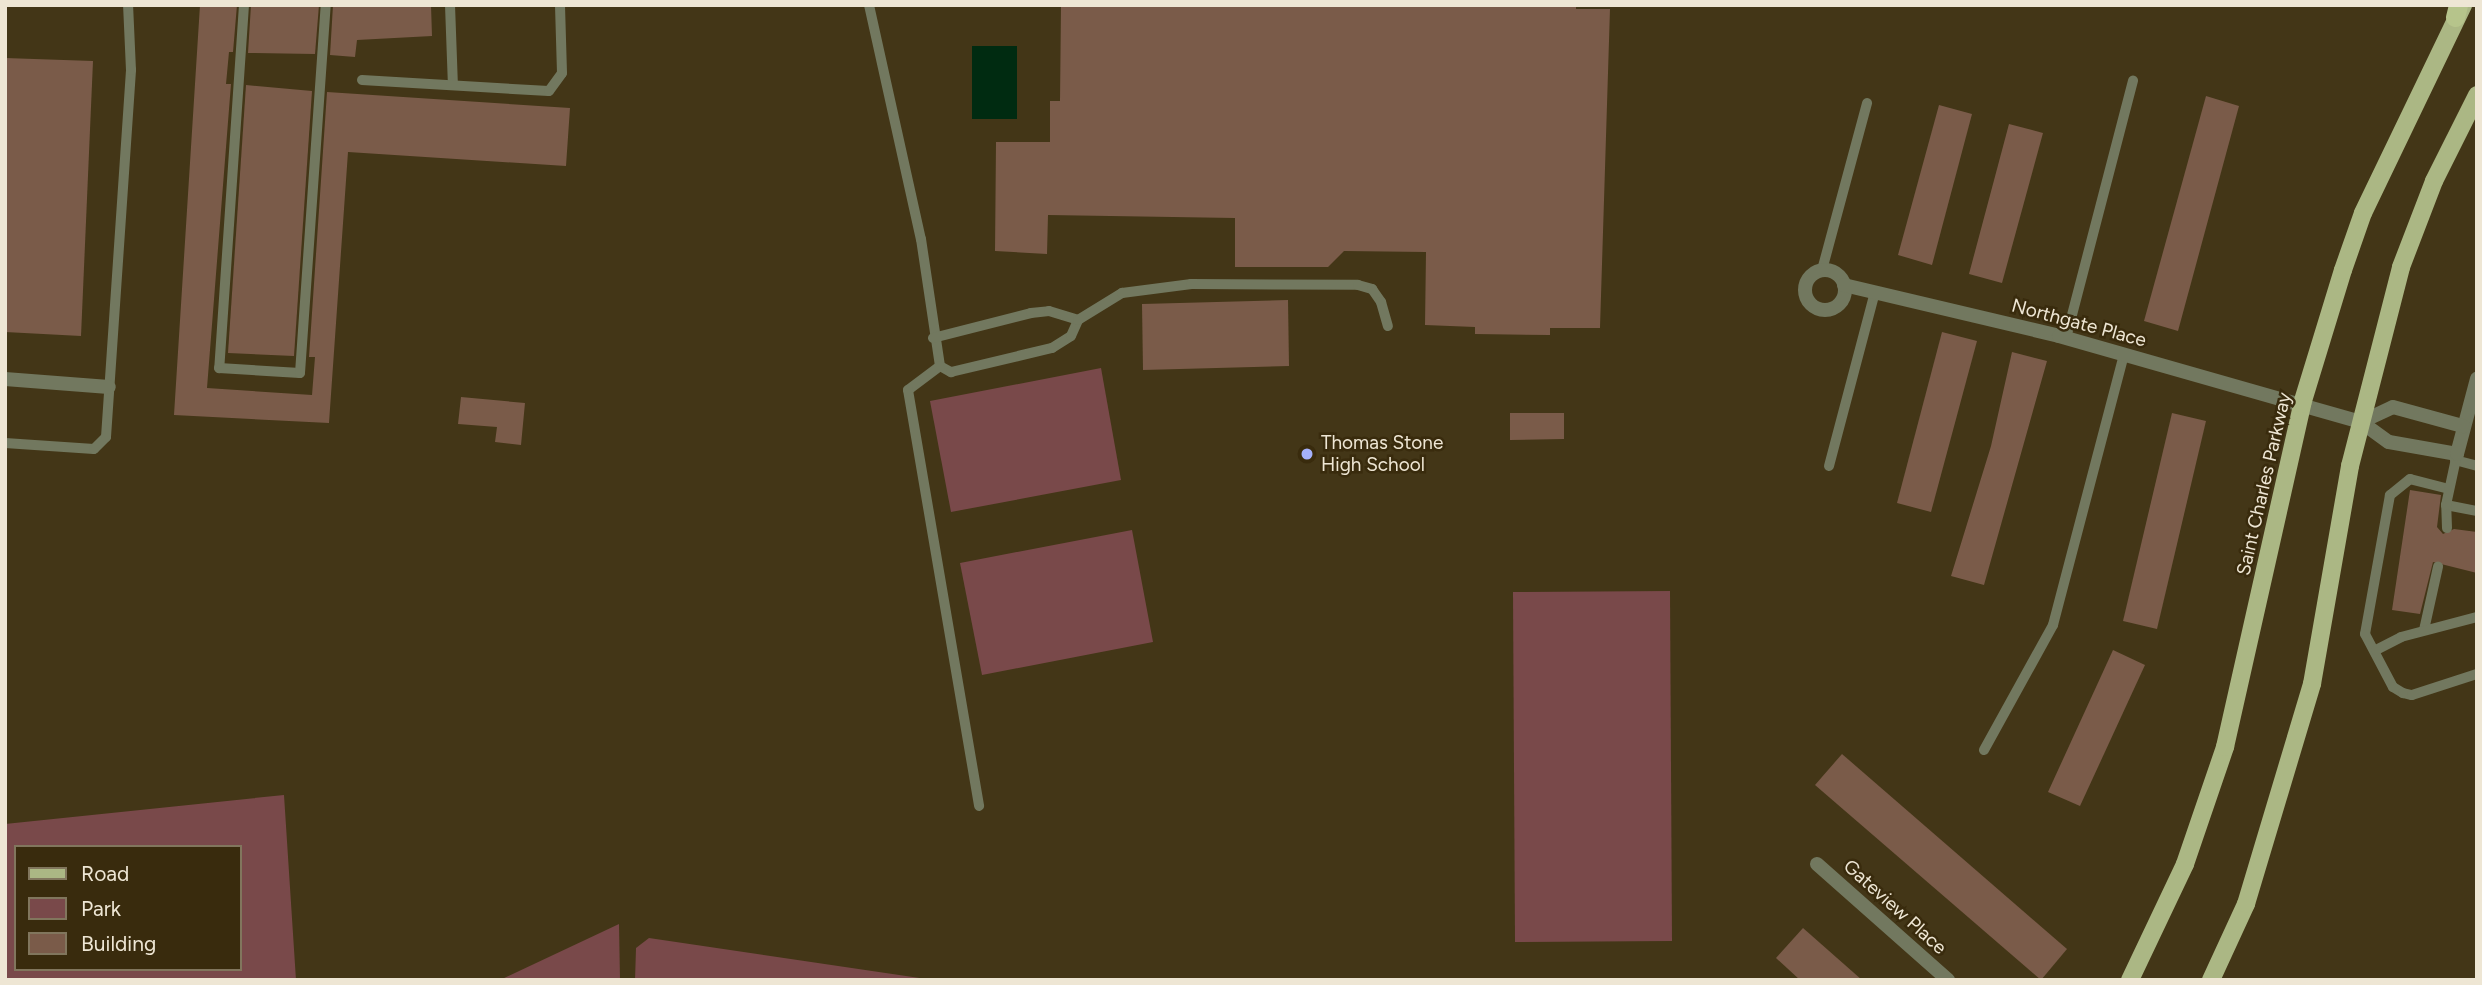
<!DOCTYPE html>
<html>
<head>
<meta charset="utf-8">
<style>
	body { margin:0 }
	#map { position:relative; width:2482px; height:985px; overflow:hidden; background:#433617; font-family:Figtree,sans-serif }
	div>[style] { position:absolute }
	.green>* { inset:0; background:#79494a }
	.water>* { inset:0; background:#002b11 }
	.building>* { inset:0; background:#7a5b49 }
	.service>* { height:10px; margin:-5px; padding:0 5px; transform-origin:5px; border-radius:5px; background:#72785f }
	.minor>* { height:14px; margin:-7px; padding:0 7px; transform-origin:7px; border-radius:7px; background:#72785f }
	.minor>.ring { margin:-7px; padding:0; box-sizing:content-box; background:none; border:14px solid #72785f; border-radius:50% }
	.primary>* { height:18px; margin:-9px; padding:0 9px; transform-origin:9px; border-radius:9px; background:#abb784 }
	.trunk>* { height:19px; margin:-9.5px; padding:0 9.5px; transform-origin:9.5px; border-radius:9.5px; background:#b6c48b }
	.dots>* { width:19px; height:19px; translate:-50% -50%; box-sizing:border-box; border:4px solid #392b0d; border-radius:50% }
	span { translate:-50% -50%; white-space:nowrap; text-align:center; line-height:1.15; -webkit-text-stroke:5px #392b0d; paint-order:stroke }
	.street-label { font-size:19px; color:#eee6d4 }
	.poi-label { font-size:19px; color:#eee6d4 }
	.left { translate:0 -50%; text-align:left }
	.frame { position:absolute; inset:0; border:7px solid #eee6d4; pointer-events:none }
	.legend { position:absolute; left:14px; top:845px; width:228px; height:126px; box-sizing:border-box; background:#392b0d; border:2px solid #81765d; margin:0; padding:9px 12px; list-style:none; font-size:21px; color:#eee6d4 }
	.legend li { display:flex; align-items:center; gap:14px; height:35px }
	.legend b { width:35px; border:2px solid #81765d }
</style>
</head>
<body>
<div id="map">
	<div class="green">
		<div style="clip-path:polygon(1101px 368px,1121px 480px,951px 512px,930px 401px)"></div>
		<div style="clip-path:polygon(1132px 530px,1153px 642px,982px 675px,960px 563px)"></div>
		<div style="clip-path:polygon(1670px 591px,1672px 941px,1515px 942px,1513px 592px)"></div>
		<div style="clip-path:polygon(evenodd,284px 795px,296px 980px,5px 980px,5px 824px,284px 795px,16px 847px,240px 847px,240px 969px,16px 969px,16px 847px)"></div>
		<div style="clip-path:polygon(619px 924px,620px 980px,500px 980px)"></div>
		<div style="clip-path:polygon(649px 938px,933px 980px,635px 980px,636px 948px)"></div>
	</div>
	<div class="water">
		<div style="clip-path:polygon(972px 46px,1017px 46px,1017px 119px,972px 119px)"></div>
	</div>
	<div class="building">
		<div style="clip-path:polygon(200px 5px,237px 5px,233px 52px,229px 52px,226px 84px,231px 84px,207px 388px,312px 395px,315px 357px,309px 357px,327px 92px,570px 108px,566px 166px,348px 152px,329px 423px,174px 415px)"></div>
		<div style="clip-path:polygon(251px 5px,319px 5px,315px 54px,248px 53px)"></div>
		<div style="clip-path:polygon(333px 5px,431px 5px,432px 36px,357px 40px,355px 57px,330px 55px)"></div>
		<div style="clip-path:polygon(1061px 5px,1576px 5px,1576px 9px,1610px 9px,1600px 328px,1550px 328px,1550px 335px,1475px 334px,1475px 327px,1425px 325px,1426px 252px,1344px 251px,1328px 267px,1235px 267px,1235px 218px,1048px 215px,1047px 254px,995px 251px,996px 142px,1050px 142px,1050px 101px,1060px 101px)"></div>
		<div style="clip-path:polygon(5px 58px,93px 61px,81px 336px,5px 332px)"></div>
		<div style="clip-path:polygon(246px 85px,312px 91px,294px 356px,228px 353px)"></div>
		<div style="clip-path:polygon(2206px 96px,2239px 106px,2178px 331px,2144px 321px)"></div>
		<div style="clip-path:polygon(1939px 105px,1972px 114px,1932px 265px,1898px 255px)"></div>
		<div style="clip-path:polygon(2009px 124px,2043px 133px,2002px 283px,1969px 274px)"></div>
		<div style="clip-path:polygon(1288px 300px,1289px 366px,1143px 370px,1142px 304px)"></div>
		<div style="clip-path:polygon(1942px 332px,1977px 341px,1931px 512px,1897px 503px)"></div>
		<div style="clip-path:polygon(2012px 352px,2047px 361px,1984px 585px,1951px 576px,1991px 446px)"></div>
		<div style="clip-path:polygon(461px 397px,525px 403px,521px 445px,495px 442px,497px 427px,458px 424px)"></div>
		<div style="clip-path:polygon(1510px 413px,1564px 413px,1564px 439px,1510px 440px)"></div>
		<div style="clip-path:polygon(2172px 413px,2206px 421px,2157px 629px,2123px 621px)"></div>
		<div style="clip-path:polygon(2410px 490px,2441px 495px,2437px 527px,2443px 534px,2454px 529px,2477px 532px,2477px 573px,2433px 562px,2420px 614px,2392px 610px)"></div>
		<div style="clip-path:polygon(2113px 650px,2145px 665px,2080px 806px,2048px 792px)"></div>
		<div style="clip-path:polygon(1842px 754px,2067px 949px,2041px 980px,1815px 785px)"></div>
		<div style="clip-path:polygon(1803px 928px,1862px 980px,1800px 980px,1776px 958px)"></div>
	</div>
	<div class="service">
		<div style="left:244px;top:5px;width:364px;rotate:93.9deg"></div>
		<div style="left:219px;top:368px;width:81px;rotate:3.5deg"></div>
		<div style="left:300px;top:373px;width:369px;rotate:-86deg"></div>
		<div style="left:450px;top:5px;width:80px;rotate:87.9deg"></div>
		<div style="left:869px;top:5px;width:240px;rotate:77.5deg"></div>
		<div style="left:921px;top:239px;width:128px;rotate:81.5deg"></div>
		<div style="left:940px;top:366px;width:13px;rotate:29deg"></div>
		<div style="left:951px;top:372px;width:104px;rotate:-13.4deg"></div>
		<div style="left:1052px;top:348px;width:22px;rotate:-32deg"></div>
		<div style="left:1071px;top:336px;width:17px;rotate:-66deg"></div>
		<div style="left:362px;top:80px;width:187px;rotate:3.4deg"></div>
		<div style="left:549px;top:91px;width:22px;rotate:-54deg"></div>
		<div style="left:562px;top:73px;width:68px;rotate:-91.7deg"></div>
		<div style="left:1822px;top:270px;width:173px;rotate:-74.9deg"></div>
		<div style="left:933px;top:338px;width:101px;rotate:-14.3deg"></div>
		<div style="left:1031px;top:313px;width:18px;rotate:-6deg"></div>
		<div style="left:1049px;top:311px;width:30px;rotate:17deg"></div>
		<div style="left:1078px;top:320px;width:52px;rotate:-31.5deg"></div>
		<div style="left:1122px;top:293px;width:70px;rotate:-7.4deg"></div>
		<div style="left:1191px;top:284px;width:167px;rotate:0.3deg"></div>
		<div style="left:1358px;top:285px;width:15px;rotate:16deg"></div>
		<div style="left:1372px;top:289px;width:16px;rotate:55deg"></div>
		<div style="left:1381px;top:302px;width:25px;rotate:74deg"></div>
		<div style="left:2066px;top:338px;width:266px;rotate:-75.4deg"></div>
		<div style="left:940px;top:366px;width:40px;rotate:143deg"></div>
		<div style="left:908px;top:390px;width:422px;rotate:80.3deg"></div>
		<div style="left:5px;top:443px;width:89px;rotate:3.9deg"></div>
		<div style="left:94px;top:449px;width:17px;rotate:-45deg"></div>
		<div style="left:106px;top:437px;width:368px;rotate:-86.1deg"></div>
		<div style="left:131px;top:70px;width:65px;rotate:-92.6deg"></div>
		<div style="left:2455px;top:460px;width:23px;rotate:15deg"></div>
		<div style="left:1829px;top:466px;width:180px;rotate:-75.2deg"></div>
		<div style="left:2449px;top:489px;width:40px;rotate:-165.6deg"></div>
		<div style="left:2410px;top:479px;width:26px;rotate:141deg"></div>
		<div style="left:2390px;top:495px;width:141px;rotate:100.2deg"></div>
		<div style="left:2365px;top:634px;width:60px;rotate:62.2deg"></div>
		<div style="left:2393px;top:687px;width:12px;rotate:31deg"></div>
		<div style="left:2403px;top:693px;width:9px;rotate:13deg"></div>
		<div style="left:2412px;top:695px;width:68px;rotate:-17.9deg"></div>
		<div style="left:2446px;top:505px;width:32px;rotate:11deg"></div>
		<div style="left:2447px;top:528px;width:23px;rotate:-92deg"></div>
		<div style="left:2446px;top:505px;width:52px;rotate:-77.8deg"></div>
		<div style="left:2424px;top:630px;width:65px;rotate:-77.5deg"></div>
		<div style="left:2376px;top:650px;width:28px;rotate:-27deg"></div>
		<div style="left:2401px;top:637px;width:79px;rotate:-14.7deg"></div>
		<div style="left:1984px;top:750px;width:143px;rotate:-61.1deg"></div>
		<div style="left:2053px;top:625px;width:280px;rotate:-75.3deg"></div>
	</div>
	<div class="minor">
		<div class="ring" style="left:1805px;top:270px;width:26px;height:26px"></div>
		<div style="left:1844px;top:285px;width:221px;rotate:13.3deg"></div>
		<div style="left:2059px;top:336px;width:314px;rotate:15.9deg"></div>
		<div style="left:2361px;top:422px;width:34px;rotate:36deg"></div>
		<div style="left:2389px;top:442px;width:69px;rotate:10deg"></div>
		<div style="left:2457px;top:454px;width:78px;rotate:-75.1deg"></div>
		<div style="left:5px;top:379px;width:104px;rotate:4.4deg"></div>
		<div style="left:2361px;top:422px;width:35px;rotate:-25deg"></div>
		<div style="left:2393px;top:407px;width:73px;rotate:15.2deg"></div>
		<div style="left:1817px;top:864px;width:175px;rotate:41.5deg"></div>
	</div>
	<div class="primary">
		<div style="left:2130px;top:980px;width:128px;rotate:-64.6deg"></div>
		<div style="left:2185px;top:864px;width:124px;rotate:-71.1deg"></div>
		<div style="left:2225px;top:747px;width:352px;rotate:-77.3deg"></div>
		<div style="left:2302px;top:404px;width:140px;rotate:-73deg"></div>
		<div style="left:2343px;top:270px;width:60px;rotate:-70.7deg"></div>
		<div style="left:2363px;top:213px;width:231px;rotate:-64.3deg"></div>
		<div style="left:2211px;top:980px;width:84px;rotate:-65.3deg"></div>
		<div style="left:2246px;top:904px;width:230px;rotate:-73.3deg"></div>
		<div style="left:2312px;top:684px;width:221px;rotate:-80.1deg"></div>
		<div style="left:2350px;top:466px;width:205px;rotate:-75.6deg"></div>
		<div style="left:2401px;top:267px;width:92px;rotate:-69deg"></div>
		<div style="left:2434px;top:181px;width:96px;rotate:-63.4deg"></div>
	</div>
	<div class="trunk">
		<div style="left:2455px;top:17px;width:12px;rotate:-76deg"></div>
	</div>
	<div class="dots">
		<div style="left:1307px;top:454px;background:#a5b1fc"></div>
	</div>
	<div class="street-label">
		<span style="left:2079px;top:323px;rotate:15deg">Northgate Place</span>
		<span style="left:2264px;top:484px;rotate:-77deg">Saint Charles Parkway</span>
		<span style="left:1895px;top:907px;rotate:42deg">Gateview Place</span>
	</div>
	<div class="poi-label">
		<span class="left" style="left:1321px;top:454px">Thomas Stone<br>High School</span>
	</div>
	<div class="frame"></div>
	<ul class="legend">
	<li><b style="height:9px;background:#abb784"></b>Road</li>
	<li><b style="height:19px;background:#79494a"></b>Park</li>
	<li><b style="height:19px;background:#7a5b49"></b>Building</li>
	</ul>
</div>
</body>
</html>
